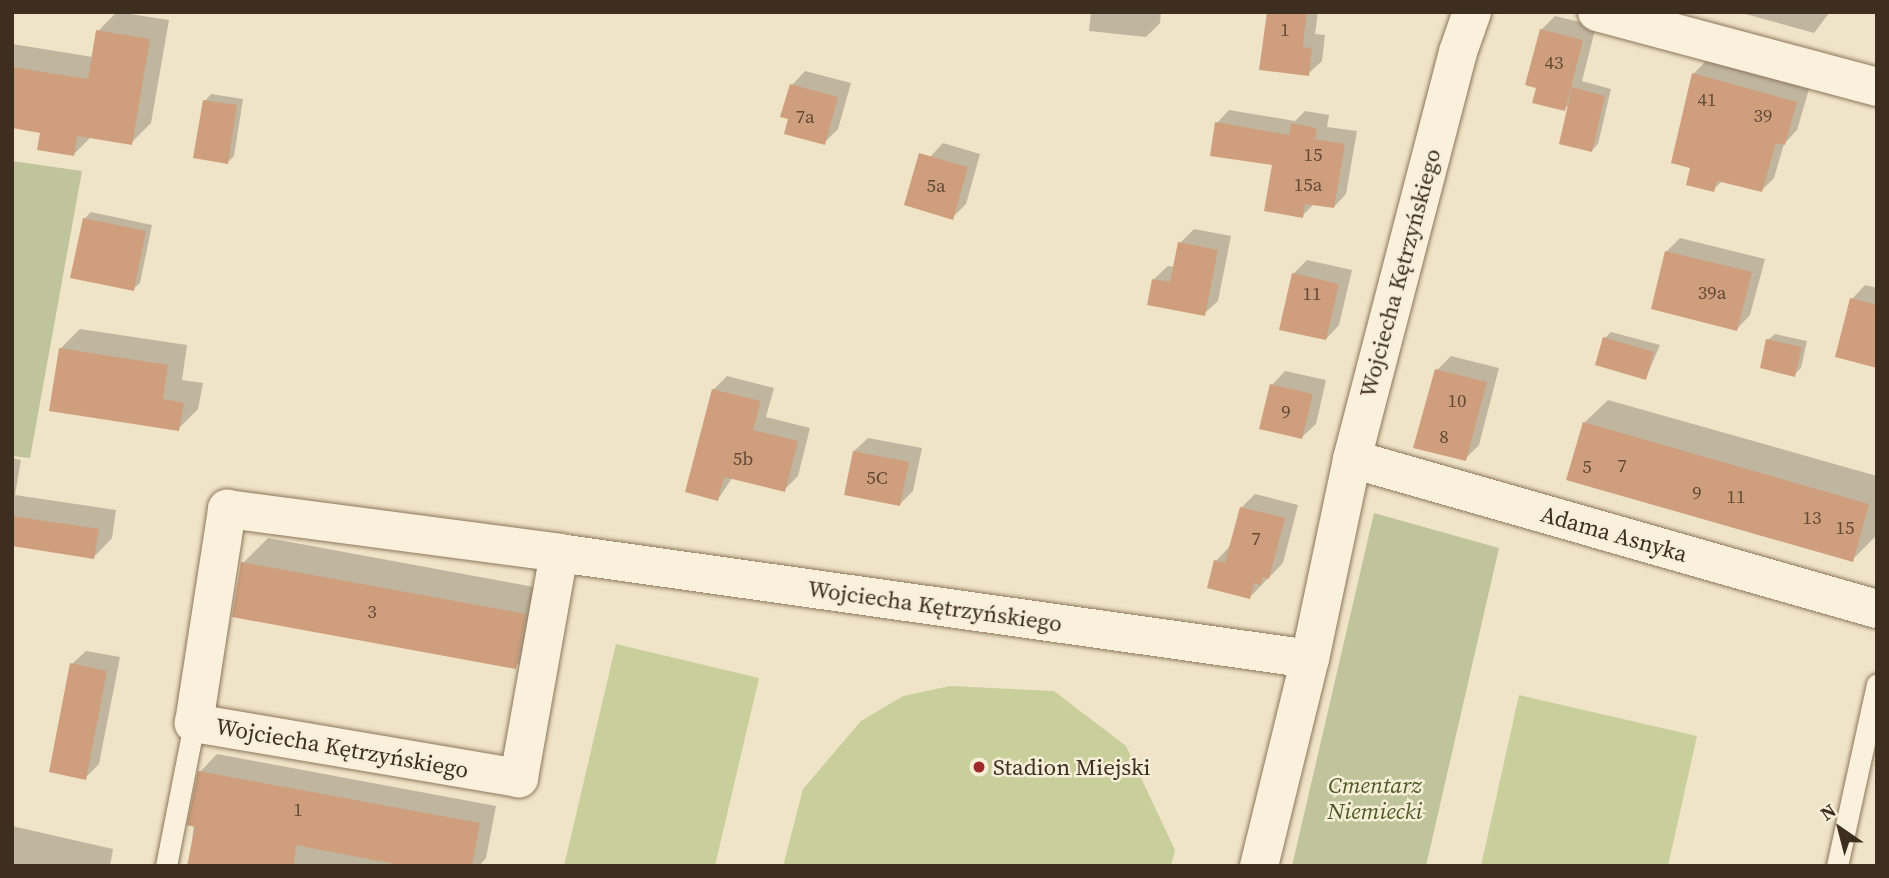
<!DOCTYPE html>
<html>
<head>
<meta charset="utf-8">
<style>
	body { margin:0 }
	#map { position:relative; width:1889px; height:878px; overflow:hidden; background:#f0e4c8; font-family:"Source Serif 4",serif }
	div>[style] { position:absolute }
	.green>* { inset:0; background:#c9cf9b }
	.cemetery>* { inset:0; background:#bfc49a }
	.shadow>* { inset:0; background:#0003 }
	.building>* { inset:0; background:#cf9f7d }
	.roads { filter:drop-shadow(0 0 2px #8d765c) drop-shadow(0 0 2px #8d765c) }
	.service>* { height:21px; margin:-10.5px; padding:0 10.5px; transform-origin:10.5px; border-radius:10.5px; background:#faf1dc }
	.minor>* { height:38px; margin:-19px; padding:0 19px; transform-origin:19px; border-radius:19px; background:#faf1dc }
	.dots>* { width:19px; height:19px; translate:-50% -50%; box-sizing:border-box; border:4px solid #f7eed8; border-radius:50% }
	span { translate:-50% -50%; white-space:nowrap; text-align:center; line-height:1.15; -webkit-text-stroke:5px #f7eed8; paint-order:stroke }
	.number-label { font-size:19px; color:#624a37 }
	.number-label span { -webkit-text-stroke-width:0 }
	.street-label { font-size:23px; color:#3d2e20 }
	.poi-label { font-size:23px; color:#3d2e20 }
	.left { translate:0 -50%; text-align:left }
	.park-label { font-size:23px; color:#4d5a26; font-style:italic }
	.frame { position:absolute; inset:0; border:14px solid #3d2e20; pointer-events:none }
	.north { position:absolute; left:1805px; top:794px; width:70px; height:70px; -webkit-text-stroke:5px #f7eed8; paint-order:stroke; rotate:325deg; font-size:19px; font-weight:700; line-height:28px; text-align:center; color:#3d2e20 }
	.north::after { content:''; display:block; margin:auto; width:24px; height:32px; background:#3d2e20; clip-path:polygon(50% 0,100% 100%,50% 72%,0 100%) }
</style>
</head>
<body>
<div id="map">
	<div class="green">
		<div style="clip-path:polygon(616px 644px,759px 678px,715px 866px,564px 866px)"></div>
		<div style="clip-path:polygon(950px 686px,1054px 691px,1126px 746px,1175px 850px,1171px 866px,783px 866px,803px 789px,861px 721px,903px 696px)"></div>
		<div style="clip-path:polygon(1519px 695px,1697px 736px,1668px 866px,1481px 866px)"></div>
	</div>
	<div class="cemetery">
		<div style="clip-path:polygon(12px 161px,82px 171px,30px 458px,12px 456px)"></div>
		<div style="clip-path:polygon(1374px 513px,1499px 548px,1426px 866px,1292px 866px)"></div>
	</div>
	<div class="shadow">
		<div style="clip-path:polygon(117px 12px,169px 20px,151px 123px,131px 143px,91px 137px,73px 155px,42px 131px,12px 126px,12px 44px,93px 57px,98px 31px)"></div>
		<div style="clip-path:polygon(1091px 12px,1161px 12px,1160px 23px,1146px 37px,1089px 31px)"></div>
		<div style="clip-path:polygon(1268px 12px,1318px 12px,1315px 34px,1325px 35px,1322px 61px,1308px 74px)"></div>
		<div style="clip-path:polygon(1738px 12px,1830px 12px,1814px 33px)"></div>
		<div style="clip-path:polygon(1555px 16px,1596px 26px,1582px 81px,1611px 89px,1598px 144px,1591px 151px,1570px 104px,1564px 109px,1538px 87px,1541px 30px)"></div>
		<div style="clip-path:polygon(1706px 61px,1809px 89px,1797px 130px,1784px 144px,1774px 178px,1762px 190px,1723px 180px,1713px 190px,1692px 167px,1693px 74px)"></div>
		<div style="clip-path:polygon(805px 71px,851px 83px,838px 129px,824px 143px,790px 118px,792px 85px)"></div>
		<div style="clip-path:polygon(211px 94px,243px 99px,234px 156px,228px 162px,205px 101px)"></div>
		<div style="clip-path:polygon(1229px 110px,1295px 121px,1305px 111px,1329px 115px,1327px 127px,1357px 131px,1346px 194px,1334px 207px,1314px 204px,1302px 216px,1274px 163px,1217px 123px)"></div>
		<div style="clip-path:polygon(943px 143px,980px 154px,966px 204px,952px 218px,930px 157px)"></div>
		<div style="clip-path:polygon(91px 212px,152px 225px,140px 283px,133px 289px,84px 219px)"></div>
		<div style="clip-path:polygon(1194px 229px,1231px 236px,1218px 301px,1204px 314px,1154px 279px,1168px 266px,1175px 267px,1180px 243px)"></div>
		<div style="clip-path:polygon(1680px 238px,1765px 259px,1750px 315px,1737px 329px,1666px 252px)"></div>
		<div style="clip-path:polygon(1307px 260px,1352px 270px,1339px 325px,1326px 339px,1293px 274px)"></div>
		<div style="clip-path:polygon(1865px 285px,1877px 288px,1877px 366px,1852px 299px)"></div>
		<div style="clip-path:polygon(80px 329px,187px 345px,182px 380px,203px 383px,198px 409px,178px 429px,60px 349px)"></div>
		<div style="clip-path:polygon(1611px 332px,1660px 345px,1646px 378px,1605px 338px)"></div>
		<div style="clip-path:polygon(1775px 334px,1807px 341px,1801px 368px,1794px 375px,1768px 340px)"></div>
		<div style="clip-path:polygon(1451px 356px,1499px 368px,1479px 445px,1465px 459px,1437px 370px)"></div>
		<div style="clip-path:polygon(1285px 371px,1326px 380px,1316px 424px,1302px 437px,1272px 385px)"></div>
		<div style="clip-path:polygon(727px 376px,774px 388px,766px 417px,810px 428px,798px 476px,784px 490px,733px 477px,718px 499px,713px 390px)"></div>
		<div style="clip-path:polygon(1608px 400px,1877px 476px,1876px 536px,1852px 560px,1584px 423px)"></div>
		<div style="clip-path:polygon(868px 438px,922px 448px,913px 491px,900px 504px,854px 451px)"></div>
		<div style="clip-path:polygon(12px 458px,21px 460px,15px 495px,116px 510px,112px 538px,94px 557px,12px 543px)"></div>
		<div style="clip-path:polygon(1255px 494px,1298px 505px,1283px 563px,1250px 597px,1216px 561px,1229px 547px,1241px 508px)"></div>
		<div style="clip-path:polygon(268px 538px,550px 590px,540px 642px,515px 667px,243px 563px)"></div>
		<div style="clip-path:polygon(86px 651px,120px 657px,99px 764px,85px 778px,72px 664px)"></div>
		<div style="clip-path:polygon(217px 754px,496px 806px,486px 858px,479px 866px,189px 866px,200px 772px)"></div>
		<div style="clip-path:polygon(12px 826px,113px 849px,110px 866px,12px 866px)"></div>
	</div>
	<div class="building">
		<div style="clip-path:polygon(1267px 12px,1307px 12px,1303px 47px,1312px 48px,1309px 76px,1259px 70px)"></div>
		<div style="clip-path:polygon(1540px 29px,1583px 40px,1565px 111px,1532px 103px,1536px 88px,1525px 85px)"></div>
		<div style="clip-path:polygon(96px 30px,150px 39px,132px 145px,77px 136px,74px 156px,37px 150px,40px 133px,12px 128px,12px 67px,88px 79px)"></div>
		<div style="clip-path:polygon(1692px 73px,1797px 102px,1785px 145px,1776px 143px,1762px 192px,1717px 181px,1714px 192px,1686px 185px,1690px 168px,1671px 163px)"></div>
		<div style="clip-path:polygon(790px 84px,838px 97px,825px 145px,784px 134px,788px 119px,780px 117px)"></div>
		<div style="clip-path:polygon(1572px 87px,1605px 96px,1592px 152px,1559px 144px)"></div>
		<div style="clip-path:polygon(203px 100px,237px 105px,228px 164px,193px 158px)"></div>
		<div style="clip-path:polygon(1215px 122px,1289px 135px,1291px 123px,1317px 128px,1315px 139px,1345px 144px,1334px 208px,1305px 204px,1303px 218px,1264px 211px,1272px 165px,1210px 156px)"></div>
		<div style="clip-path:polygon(919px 153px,968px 167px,953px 220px,904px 205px)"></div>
		<div style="clip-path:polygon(83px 218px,146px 231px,134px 291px,70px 278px)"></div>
		<div style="clip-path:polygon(1178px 242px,1218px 250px,1205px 316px,1147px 305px,1152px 279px,1170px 282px)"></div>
		<div style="clip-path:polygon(1665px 251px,1752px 272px,1737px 331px,1651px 309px)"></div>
		<div style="clip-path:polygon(1292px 273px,1339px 284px,1326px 340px,1279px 330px)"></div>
		<div style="clip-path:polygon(1850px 298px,1877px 305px,1877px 368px,1835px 357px)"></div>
		<div style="clip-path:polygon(1603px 337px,1654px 352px,1646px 380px,1595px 365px)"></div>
		<div style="clip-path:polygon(1766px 339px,1802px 347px,1795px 377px,1760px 368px)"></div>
		<div style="clip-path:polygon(59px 348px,168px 365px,163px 399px,184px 403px,179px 431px,49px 411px)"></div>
		<div style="clip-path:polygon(1435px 369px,1487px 382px,1466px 461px,1413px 448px)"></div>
		<div style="clip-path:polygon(1270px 384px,1313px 394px,1302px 439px,1259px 429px)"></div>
		<div style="clip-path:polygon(712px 389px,761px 401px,753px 430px,798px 441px,785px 492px,724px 477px,718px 501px,685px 492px)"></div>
		<div style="clip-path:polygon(1583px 422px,1869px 504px,1853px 562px,1566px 480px)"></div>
		<div style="clip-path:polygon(853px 451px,909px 462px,900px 506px,844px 495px)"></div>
		<div style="clip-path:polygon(1240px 507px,1285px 518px,1269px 579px,1263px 577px,1261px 585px,1254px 583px,1250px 599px,1207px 588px,1214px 560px,1225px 563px)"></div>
		<div style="clip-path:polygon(12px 516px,99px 529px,94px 559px,12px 546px)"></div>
		<div style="clip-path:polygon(241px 562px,526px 614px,516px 669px,232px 617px)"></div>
		<div style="clip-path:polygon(70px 663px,107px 671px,86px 780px,49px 772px)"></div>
		<div style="clip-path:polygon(198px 771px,480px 823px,472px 866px,405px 866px,296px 845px,294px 866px,187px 866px,195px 827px,187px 825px)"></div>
	</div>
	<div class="roads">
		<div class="service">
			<div style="left:166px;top:866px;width:146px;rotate:-78.9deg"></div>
			<div style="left:1837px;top:866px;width:186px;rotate:-77.6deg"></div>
		</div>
		<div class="minor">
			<div style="left:1597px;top:12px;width:290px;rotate:15deg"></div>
			<div style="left:1352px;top:459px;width:546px;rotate:15.95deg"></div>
			<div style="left:559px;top:553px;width:229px;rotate:100.1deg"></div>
			<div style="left:519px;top:778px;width:330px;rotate:-170.4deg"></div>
			<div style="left:194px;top:723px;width:217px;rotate:-81.2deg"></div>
			<div style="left:227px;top:509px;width:335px;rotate:7.5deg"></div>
			<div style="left:559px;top:553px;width:758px;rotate:8.03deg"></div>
			<div style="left:1259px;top:866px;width:213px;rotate:-76.2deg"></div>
			<div style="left:1310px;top:659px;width:204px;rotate:-78.1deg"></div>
			<div style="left:1352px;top:459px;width:421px;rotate:-75.4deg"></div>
			<div style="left:1458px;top:52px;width:42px;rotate:-70.7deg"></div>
		</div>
	</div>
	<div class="dots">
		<div style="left:979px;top:767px;background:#9e2a2b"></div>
	</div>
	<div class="number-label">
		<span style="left:1285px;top:30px">1</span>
		<span style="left:1554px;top:63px">43</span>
		<span style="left:1707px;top:100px">41</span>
		<span style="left:1763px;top:116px">39</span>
		<span style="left:805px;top:117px">7a</span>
		<span style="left:1313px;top:155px">15</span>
		<span style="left:1308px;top:185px">15a</span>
		<span style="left:936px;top:186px">5a</span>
		<span style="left:1712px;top:293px">39a</span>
		<span style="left:1312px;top:294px">11</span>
		<span style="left:1457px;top:401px">10</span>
		<span style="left:1286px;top:412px">9</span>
		<span style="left:1444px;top:437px">8</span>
		<span style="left:743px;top:459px">5b</span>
		<span style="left:1622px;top:466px">7</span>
		<span style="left:1587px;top:467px">5</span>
		<span style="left:877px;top:478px">5C</span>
		<span style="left:1697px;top:493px">9</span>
		<span style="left:1736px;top:497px">11</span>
		<span style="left:1812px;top:518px">13</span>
		<span style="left:1845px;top:528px">15</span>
		<span style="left:1256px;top:539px">7</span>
		<span style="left:372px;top:612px">3</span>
		<span style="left:298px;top:810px">1</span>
	</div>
	<div class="street-label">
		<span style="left:1400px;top:273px;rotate:-75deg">Wojciecha Kętrzyńskiego</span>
		<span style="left:1614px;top:534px;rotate:16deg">Adama Asnyka</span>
		<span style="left:935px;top:606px;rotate:8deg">Wojciecha Kętrzyńskiego</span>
		<span style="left:342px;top:748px;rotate:10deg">Wojciecha Kętrzyńskiego</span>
	</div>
	<div class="poi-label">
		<span class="left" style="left:993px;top:767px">Stadion Miejski</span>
	</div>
	<div class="park-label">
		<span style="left:1375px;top:798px">Cmentarz<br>Niemiecki</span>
	</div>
	<div class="frame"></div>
	<div class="north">N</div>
</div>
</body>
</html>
